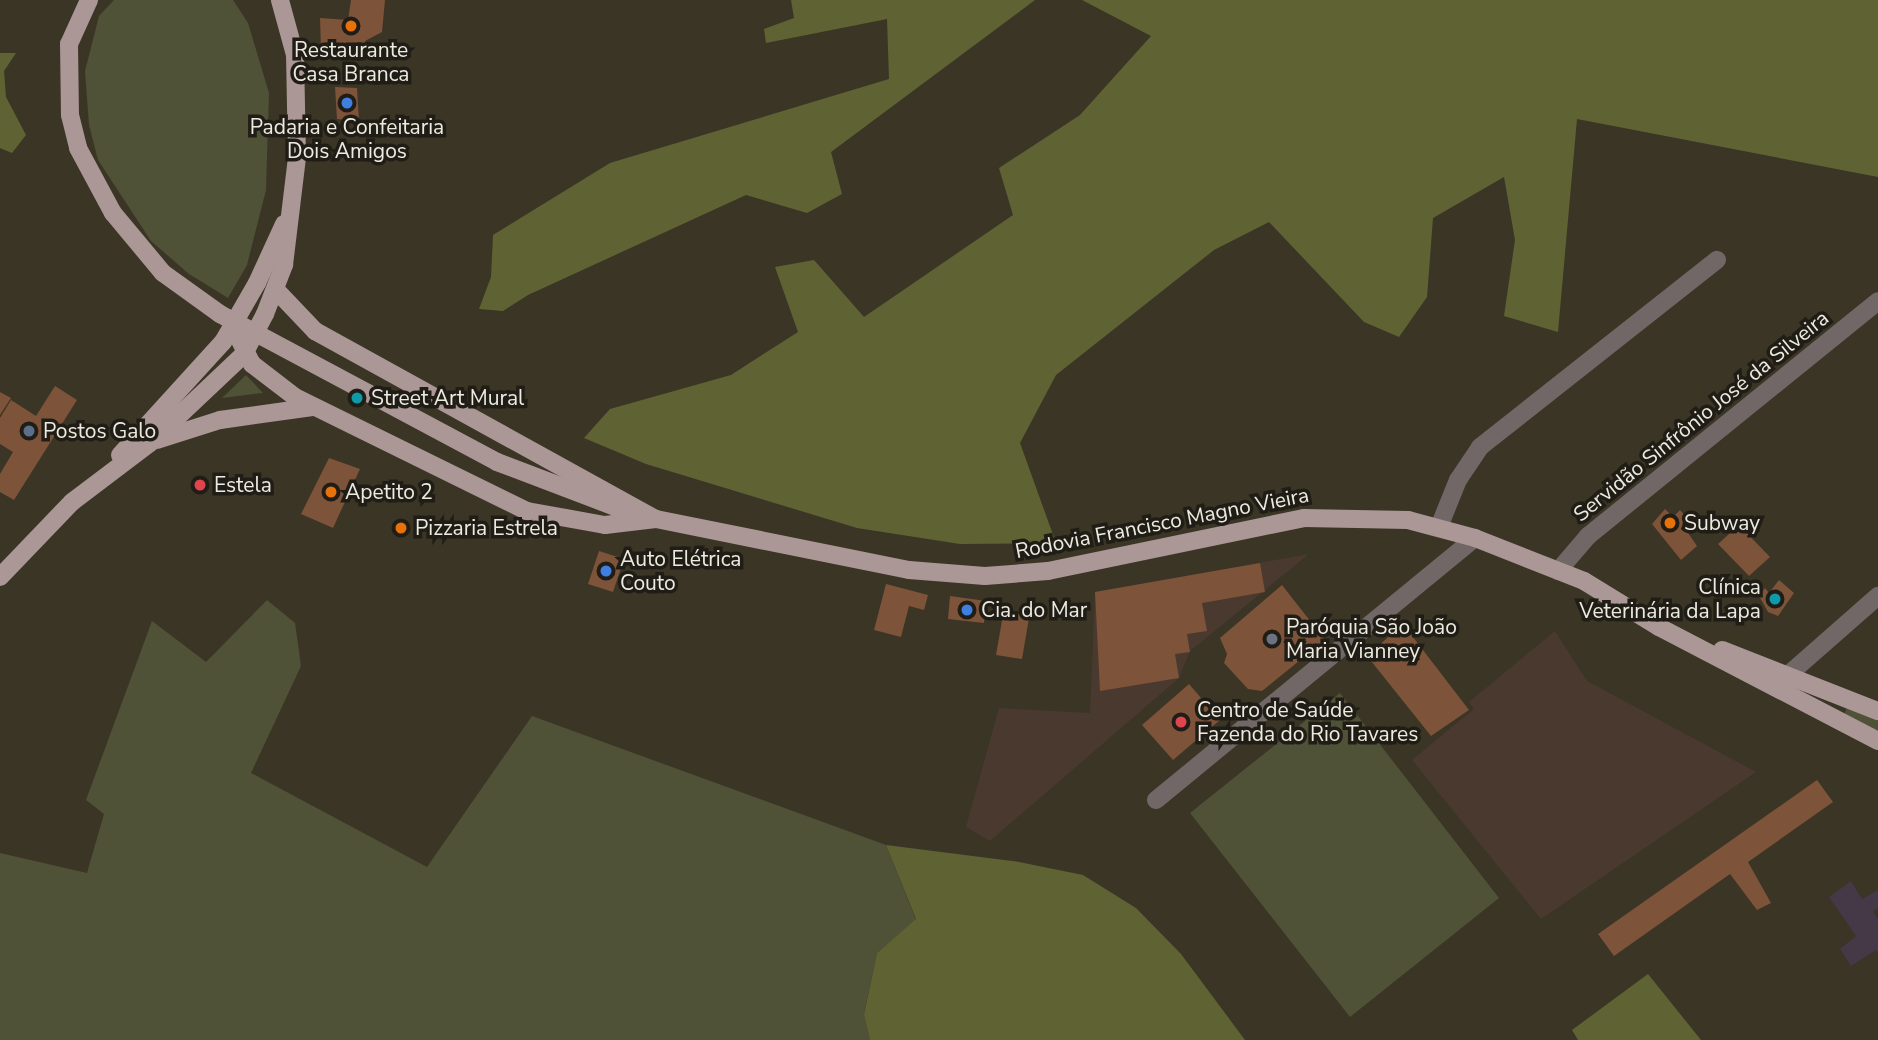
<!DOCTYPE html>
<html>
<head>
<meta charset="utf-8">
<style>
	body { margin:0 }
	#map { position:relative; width:1878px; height:1040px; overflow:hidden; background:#3b3526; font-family:"Nunito Sans",sans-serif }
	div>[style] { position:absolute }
	.education>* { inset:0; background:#4a392f }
	.medical>* { inset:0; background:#453847 }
	.green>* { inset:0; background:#4f5236 }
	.forest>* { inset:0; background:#5f6334 }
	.building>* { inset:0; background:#7d5339 }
	.minor>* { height:18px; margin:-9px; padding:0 9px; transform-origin:9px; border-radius:9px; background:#706766 }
	.primary>* { height:18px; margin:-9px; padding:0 9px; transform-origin:9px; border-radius:9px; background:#aa9796 }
	.primary-bridge>* { height:18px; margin:-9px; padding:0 9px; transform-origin:9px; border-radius:9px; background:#aa9796 }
	.dots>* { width:19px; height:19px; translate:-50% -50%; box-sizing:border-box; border:4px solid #201d16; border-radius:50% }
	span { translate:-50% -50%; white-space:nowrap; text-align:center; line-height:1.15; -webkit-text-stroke:7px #201d16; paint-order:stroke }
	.poi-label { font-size:21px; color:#edeae0 }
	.left { translate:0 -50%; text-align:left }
	.right { translate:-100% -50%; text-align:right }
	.street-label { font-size:21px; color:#edeae0 }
</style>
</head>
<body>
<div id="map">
	<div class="education">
		<div style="clip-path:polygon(1309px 554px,1190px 651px,1179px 678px,990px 841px,966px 827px,999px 708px,1090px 713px,1095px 592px)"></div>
		<div style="clip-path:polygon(1555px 631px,1587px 681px,1756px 772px,1541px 919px,1412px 760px,1474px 709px,1469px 702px)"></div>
	</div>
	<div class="medical">
		<div style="clip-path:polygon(1851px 881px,1862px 899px,1878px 890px,1878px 908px,1873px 911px,1878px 920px,1878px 953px,1876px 950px,1851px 966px,1840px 949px,1856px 936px,1829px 897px)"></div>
	</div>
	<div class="green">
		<div style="clip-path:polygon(114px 0,233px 0,248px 23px,269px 93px,266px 190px,247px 265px,228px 298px,189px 274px,151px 241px,98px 160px,89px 125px,85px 71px,99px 16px)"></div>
		<div style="clip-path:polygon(246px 375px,263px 393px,222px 398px)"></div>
		<div style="clip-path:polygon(267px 600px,295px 623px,301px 666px,251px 773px,427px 867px,532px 716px,886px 845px,916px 920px,877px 953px,864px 1013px,870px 1040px,0 1040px,0 853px,87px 873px,104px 814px,86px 800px,152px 621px,206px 662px)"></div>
		<div style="clip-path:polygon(1340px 693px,1499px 898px,1350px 1017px,1190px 813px)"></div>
		<div style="clip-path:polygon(1847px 707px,1878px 721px,1878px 731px,1844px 715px)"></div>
	</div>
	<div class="forest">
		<div style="clip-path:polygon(791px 0,1035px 0,831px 152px,842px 194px,807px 213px,746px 195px,528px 295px,503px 311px,479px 309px,491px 277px,493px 235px,610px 163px,889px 79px,887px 19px,766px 43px,764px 29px,794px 18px)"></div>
		<div style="clip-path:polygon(1082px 0,1878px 0,1878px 177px,1577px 119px,1558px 332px,1504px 316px,1515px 240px,1504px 177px,1433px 218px,1427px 297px,1399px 337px,1364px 322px,1269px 222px,1214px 250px,1056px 375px,1020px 443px,1056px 543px,960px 544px,857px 528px,646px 464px,584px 438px,610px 409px,731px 375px,798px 332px,775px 267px,814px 260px,864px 317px,1013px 215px,999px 168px,1080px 115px,1151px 36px)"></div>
		<div style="clip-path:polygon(0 53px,16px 53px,4px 71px,6px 97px,26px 135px,12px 153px,0 148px)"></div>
		<div style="clip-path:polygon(886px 845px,1019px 862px,1083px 875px,1136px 908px,1181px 954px,1245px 1040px,870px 1040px,864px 1014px,877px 953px,916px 919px)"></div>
		<div style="clip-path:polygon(1648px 974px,1701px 1040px,1578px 1040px,1572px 1030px)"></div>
	</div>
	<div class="building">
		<div style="clip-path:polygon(351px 0,385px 0,382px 32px,365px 41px,365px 51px,321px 50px,320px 18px,348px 20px)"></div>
		<div style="clip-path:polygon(335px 87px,357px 88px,359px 121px,337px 119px)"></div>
		<div style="clip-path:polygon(55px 386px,77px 400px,14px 500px,0 492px,0 474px,13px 452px,0 444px,0 418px,11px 400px,36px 416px)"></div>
		<div style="clip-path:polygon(0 392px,11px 398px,0 415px)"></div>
		<div style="clip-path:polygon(329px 458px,360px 469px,333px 528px,301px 514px)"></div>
		<div style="clip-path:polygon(1665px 509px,1673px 517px,1680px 510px,1686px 517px,1682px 524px,1697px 546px,1681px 560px,1652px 524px)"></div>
		<div style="clip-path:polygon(1739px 525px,1770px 557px,1749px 576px,1718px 544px)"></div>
		<div style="clip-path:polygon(599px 551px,624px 559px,613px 592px,588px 584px)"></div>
		<div style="clip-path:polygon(1260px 563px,1265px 592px,1202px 603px,1207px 631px,1187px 634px,1190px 652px,1175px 654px,1179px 678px,1100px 691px,1095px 592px)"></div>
		<div style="clip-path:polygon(1779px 580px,1794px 593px,1778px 616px,1768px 612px,1759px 596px,1765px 588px,1769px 593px)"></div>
		<div style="clip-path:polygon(886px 584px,928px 595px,924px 610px,909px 606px,901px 637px,874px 630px)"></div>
		<div style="clip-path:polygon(1282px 585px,1325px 640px,1262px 691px,1248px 689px,1224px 663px,1227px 654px,1220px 638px)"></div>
		<div style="clip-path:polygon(950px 596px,986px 601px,984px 623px,948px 619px)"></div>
		<div style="clip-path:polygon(1004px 609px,1029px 618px,1022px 659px,996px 655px)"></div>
		<div style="clip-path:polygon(1403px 624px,1469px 710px,1431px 736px,1367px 656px)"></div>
		<div style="clip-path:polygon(1189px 684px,1220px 720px,1173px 760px,1142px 725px)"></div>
		<div style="clip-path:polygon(1817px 780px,1833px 802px,1748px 862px,1771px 903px,1757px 910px,1730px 874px,1614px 956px,1598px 934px)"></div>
	</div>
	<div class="minor">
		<div style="left:1439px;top:527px;width:51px;rotate:-68deg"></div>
		<div style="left:1458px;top:480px;width:40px;rotate:-56deg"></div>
		<div style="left:1480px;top:447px;width:302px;rotate:-38.3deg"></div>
		<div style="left:1558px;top:571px;width:46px;rotate:-49.4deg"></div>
		<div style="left:1588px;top:536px;width:373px;rotate:-39deg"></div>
		<div style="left:1788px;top:675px;width:120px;rotate:-41.3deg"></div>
		<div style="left:1156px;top:800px;width:413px;rotate:-39.4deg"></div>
	</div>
	<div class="primary">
		<div style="left:276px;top:290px;width:57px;rotate:46.4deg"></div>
		<div style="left:315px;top:331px;width:389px;rotate:28.9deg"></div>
		<div style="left:656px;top:519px;width:258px;rotate:11.4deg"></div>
		<div style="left:909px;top:570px;width:76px;rotate:4.5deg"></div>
		<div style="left:985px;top:576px;width:63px;rotate:-4.5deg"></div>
		<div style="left:1048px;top:571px;width:261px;rotate:-11.7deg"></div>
		<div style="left:1304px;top:518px;width:104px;rotate:1.1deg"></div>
		<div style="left:1408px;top:520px;width:69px;rotate:15deg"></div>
		<div style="left:1475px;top:538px;width:117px;rotate:21.5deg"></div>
		<div style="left:1584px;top:581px;width:88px;rotate:31.5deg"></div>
		<div style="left:1659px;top:627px;width:247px;rotate:27.5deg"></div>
		<div style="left:232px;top:325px;width:44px;rotate:62.9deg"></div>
		<div style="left:252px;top:364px;width:54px;rotate:37.5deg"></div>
		<div style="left:295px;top:397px;width:258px;rotate:26.2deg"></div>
		<div style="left:527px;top:511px;width:79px;rotate:10.2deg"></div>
		<div style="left:605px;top:525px;width:51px;rotate:-6.7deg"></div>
		<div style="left:157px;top:440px;width:66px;rotate:-17.6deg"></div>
		<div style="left:220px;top:420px;width:95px;rotate:-7.9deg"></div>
		<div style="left:120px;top:455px;width:153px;rotate:-47.7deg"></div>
		<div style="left:223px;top:342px;width:68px;rotate:-60deg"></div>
		<div style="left:257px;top:283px;width:65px;rotate:-65.4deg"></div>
		<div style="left:0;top:577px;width:104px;rotate:-46.2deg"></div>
		<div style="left:72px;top:502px;width:98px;rotate:-37.1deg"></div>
		<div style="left:150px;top:443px;width:129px;rotate:-43.4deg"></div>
		<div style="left:244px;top:354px;width:45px;rotate:-62.3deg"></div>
		<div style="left:265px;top:314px;width:53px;rotate:-68.8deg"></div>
		<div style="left:284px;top:265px;width:108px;rotate:-83.1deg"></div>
		<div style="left:297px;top:158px;width:103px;rotate:-91.1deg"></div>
		<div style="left:295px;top:55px;width:57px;rotate:-105.3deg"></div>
		<div style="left:1722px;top:650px;width:168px;rotate:21.4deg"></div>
	</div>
	<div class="primary-bridge">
		<div style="left:89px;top:0;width:48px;rotate:114.4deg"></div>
		<div style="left:69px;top:44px;width:71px;rotate:89.2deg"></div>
		<div style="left:70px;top:115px;width:34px;rotate:76deg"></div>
		<div style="left:78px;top:148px;width:74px;rotate:61.7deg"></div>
		<div style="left:113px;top:213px;width:78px;rotate:50.2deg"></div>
		<div style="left:163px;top:273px;width:70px;rotate:35.7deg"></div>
		<div style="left:220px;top:314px;width:314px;rotate:28.1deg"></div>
		<div style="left:497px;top:462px;width:133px;rotate:20.8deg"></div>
	</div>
	<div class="dots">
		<div style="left:351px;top:26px;background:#e8710a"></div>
		<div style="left:347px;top:103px;background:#3f7fe0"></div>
		<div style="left:357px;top:398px;background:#0f9aa8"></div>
		<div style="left:29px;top:431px;background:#5c6f8a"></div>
		<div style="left:200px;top:485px;background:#e0444e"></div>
		<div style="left:331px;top:492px;background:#e8710a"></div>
		<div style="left:1670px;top:523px;background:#e8710a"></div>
		<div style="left:401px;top:528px;background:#e8710a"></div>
		<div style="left:606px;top:571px;background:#3f7fe0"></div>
		<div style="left:1775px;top:599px;background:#0f9aa8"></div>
		<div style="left:967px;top:610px;background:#3f7fe0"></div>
		<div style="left:1272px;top:639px;background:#6b7280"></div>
		<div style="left:1181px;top:722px;background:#e0444e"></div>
	</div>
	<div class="poi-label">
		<span style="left:351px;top:62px">Restaurante<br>Casa Branca</span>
		<span style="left:347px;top:139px">Padaria e Confeitaria<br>Dois Amigos</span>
		<span class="left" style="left:371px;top:398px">Street Art Mural</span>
		<span class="left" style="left:43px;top:431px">Postos Galo</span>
		<span class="left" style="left:214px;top:485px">Estela</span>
		<span class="left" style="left:345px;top:492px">Apetito 2</span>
		<span class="left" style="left:1684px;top:523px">Subway</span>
		<span class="left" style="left:415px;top:528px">Pizzaria Estrela</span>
		<span class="left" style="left:620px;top:571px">Auto Elétrica<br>Couto</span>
		<span class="right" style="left:1761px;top:599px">Clínica<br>Veterinária da Lapa</span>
		<span class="left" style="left:981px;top:610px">Cia. do Mar</span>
		<span class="left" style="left:1286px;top:639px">Paróquia São João<br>Maria Vianney</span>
		<span class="left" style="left:1197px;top:722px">Centro de Saúde<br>Fazenda do Rio Tavares</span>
	</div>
	<div class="street-label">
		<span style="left:1701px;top:416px;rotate:-39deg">Servidão Sinfrônio José da Silveira</span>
		<span style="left:1162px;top:523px;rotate:-11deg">Rodovia Francisco Magno Vieira</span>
	</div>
</div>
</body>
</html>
